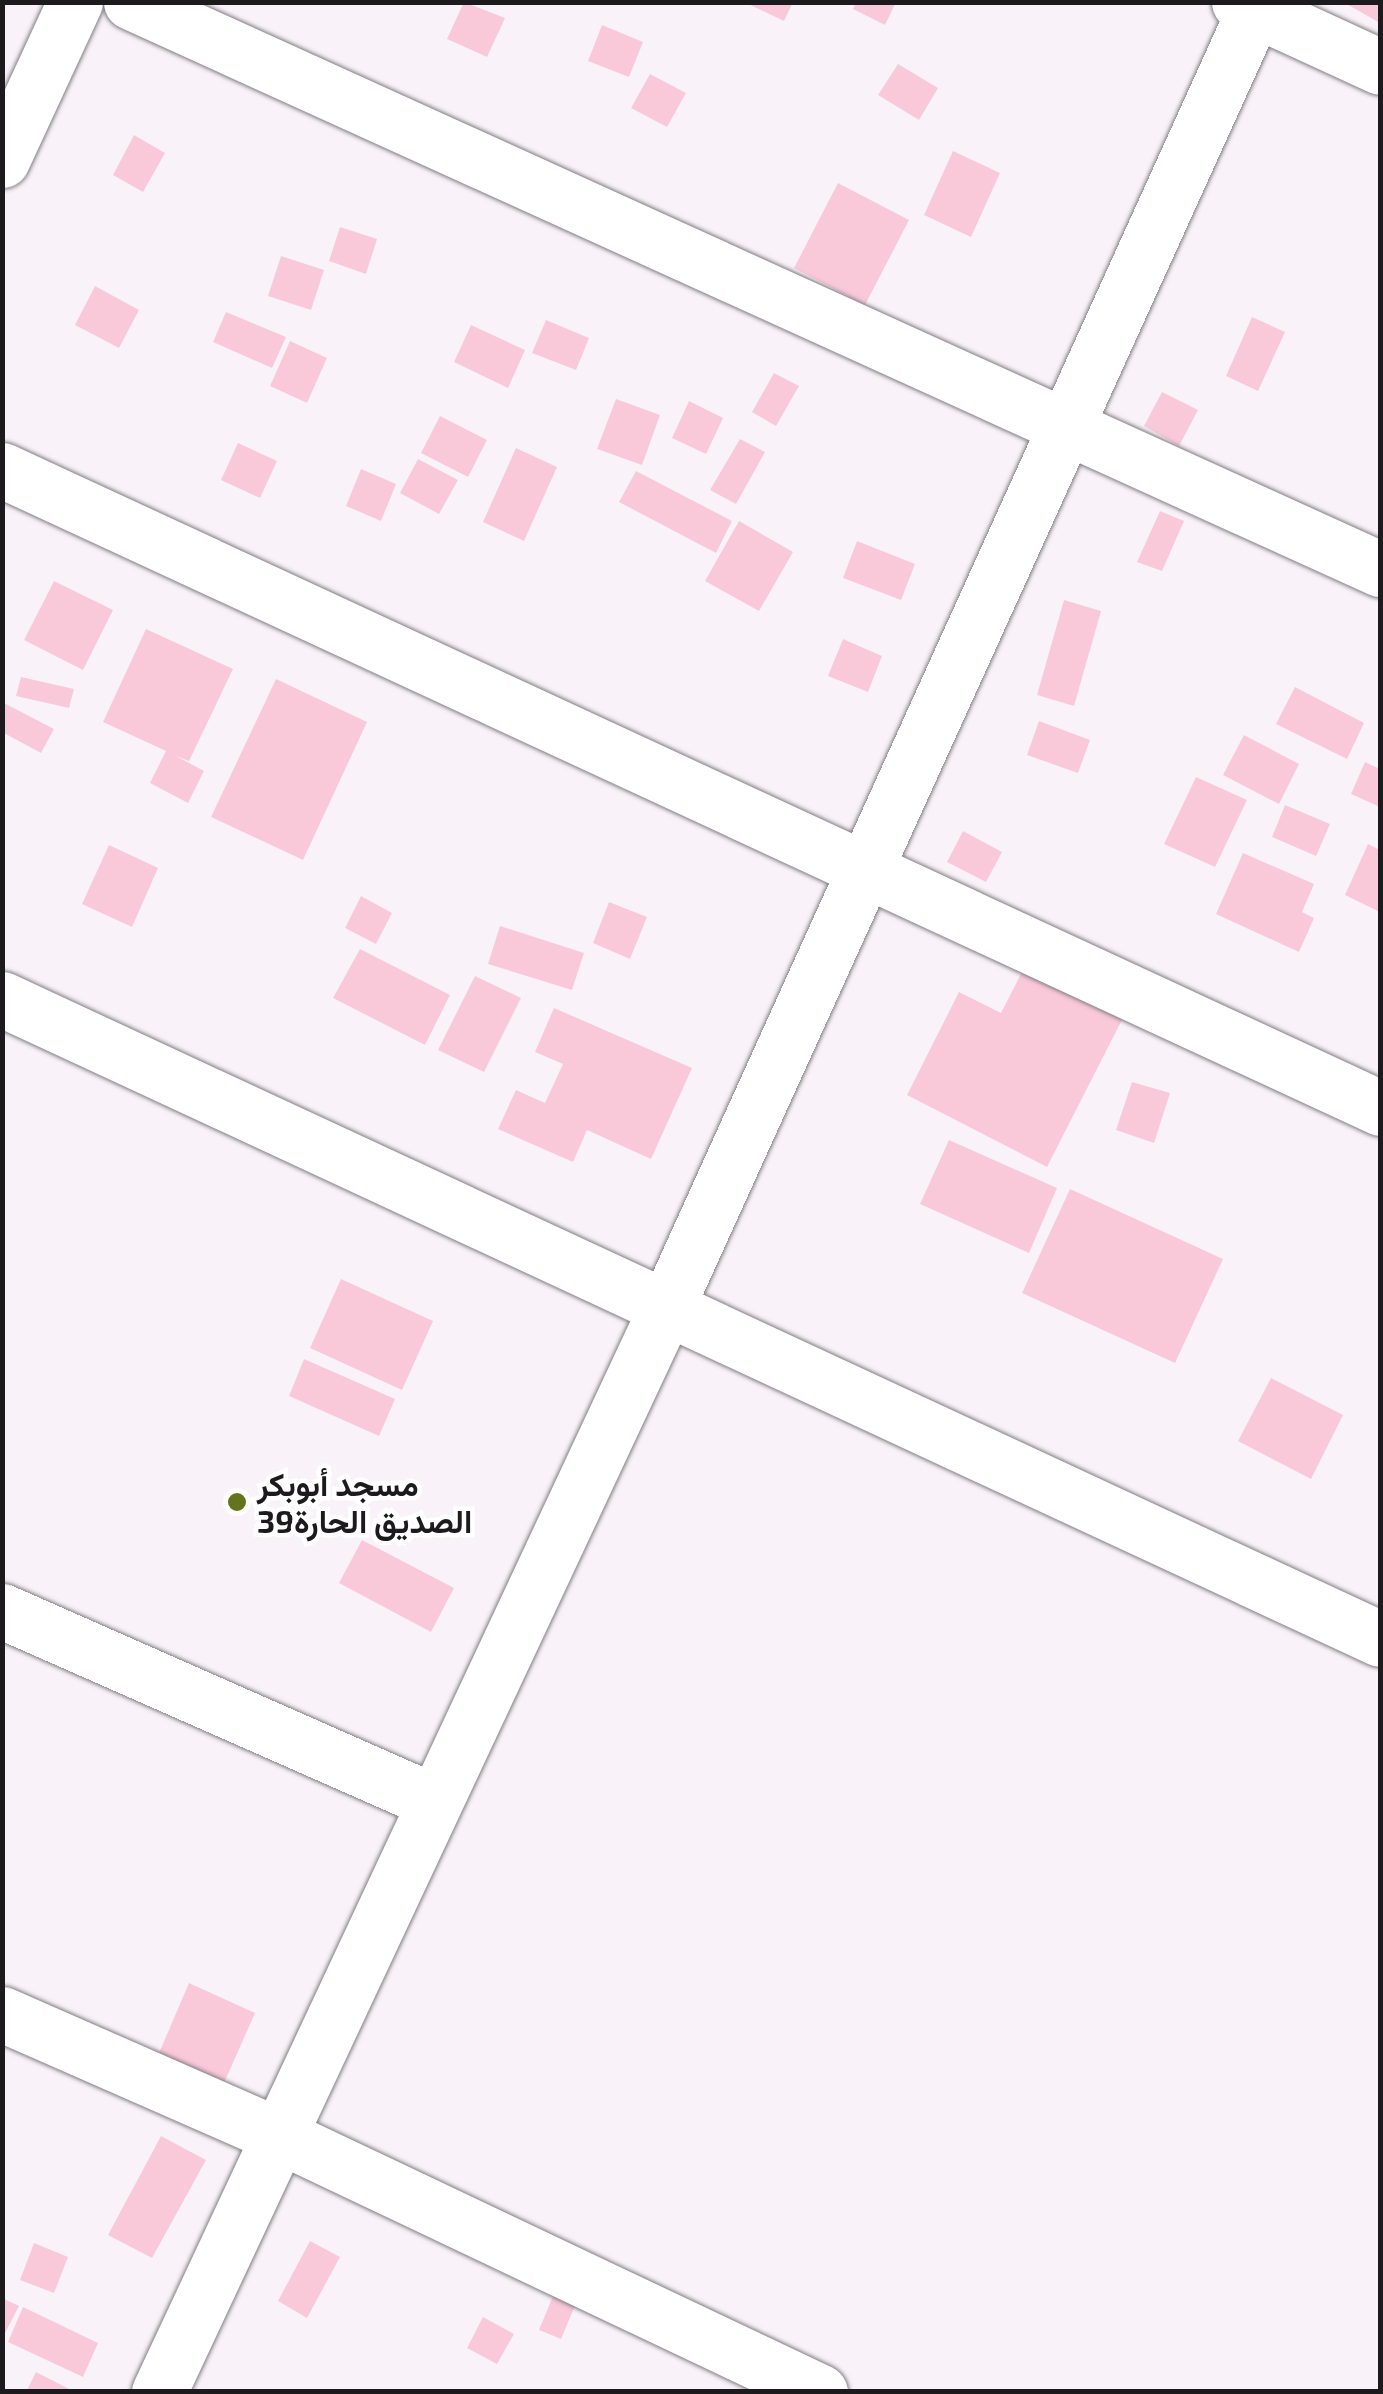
<!DOCTYPE html>
<html>
<head>
<meta charset="utf-8">
<style>
	body { margin:0 }
	#map { position:relative; width:1383px; height:2394px; overflow:hidden; background:#f9f3f9; font-family:"Exo 2",Vazirmatn,sans-serif }
	div>[style] { position:absolute }
	.building>* { inset:0; background:#f9c9d9 }
	.roads { filter:drop-shadow(0 0 2px #837d83) drop-shadow(0 0 2px #837d83) }
	.street>* { height:55px; margin:-27.5px; padding:0 27.5px; transform-origin:27.5px; border-radius:27.5px; background:#fff }
	.dots>* { width:28px; height:28px; translate:-50% -50%; box-sizing:border-box; border:5px solid #fff; border-radius:50% }
	span { translate:-50% -50%; white-space:nowrap; text-align:center; line-height:1.15; -webkit-text-stroke:9px #fff; paint-order:stroke }
	.poi-label { font-size:32px; color:#1c1a1c; font-weight:700 }
	.left { translate:0 -50%; text-align:left }
	.frame { position:absolute; inset:0; border:5px solid #1c1a1c; pointer-events:none }
</style>
</head>
<body>
<div id="map">
	<div class="building">
		<div style="clip-path:polygon(464px 2px,505px 18px,487px 57px,447px 39px)"></div>
		<div style="clip-path:polygon(744px 2px,793px 2px,784px 21px)"></div>
		<div style="clip-path:polygon(856px 2px,896px 2px,885px 25px,853px 9px)"></div>
		<div style="clip-path:polygon(1343px 2px,1380px 2px,1380px 23px)"></div>
		<div style="clip-path:polygon(602px 25px,643px 42px,629px 77px,588px 61px)"></div>
		<div style="clip-path:polygon(898px 64px,938px 88px,919px 120px,878px 95px)"></div>
		<div style="clip-path:polygon(650px 74px,686px 93px,667px 127px,631px 108px)"></div>
		<div style="clip-path:polygon(134px 135px,165px 153px,143px 192px,113px 175px)"></div>
		<div style="clip-path:polygon(953px 151px,1000px 173px,971px 237px,924px 215px)"></div>
		<div style="clip-path:polygon(838px 183px,909px 220px,865px 305px,794px 268px)"></div>
		<div style="clip-path:polygon(340px 227px,377px 239px,366px 274px,329px 261px)"></div>
		<div style="clip-path:polygon(281px 256px,324px 270px,311px 310px,268px 296px)"></div>
		<div style="clip-path:polygon(95px 286px,139px 310px,119px 348px,75px 325px)"></div>
		<div style="clip-path:polygon(226px 312px,286px 337px,272px 368px,213px 342px)"></div>
		<div style="clip-path:polygon(1252px 317px,1285px 332px,1258px 391px,1226px 376px)"></div>
		<div style="clip-path:polygon(546px 320px,589px 338px,576px 370px,532px 353px)"></div>
		<div style="clip-path:polygon(471px 325px,525px 350px,508px 388px,454px 362px)"></div>
		<div style="clip-path:polygon(290px 341px,327px 358px,307px 403px,270px 386px)"></div>
		<div style="clip-path:polygon(774px 373px,799px 386px,776px 426px,752px 412px)"></div>
		<div style="clip-path:polygon(1162px 392px,1198px 410px,1179px 446px,1144px 426px)"></div>
		<div style="clip-path:polygon(616px 399px,660px 415px,642px 465px,597px 449px)"></div>
		<div style="clip-path:polygon(689px 401px,723px 418px,706px 454px,672px 438px)"></div>
		<div style="clip-path:polygon(440px 416px,487px 440px,468px 477px,421px 453px)"></div>
		<div style="clip-path:polygon(740px 439px,765px 452px,736px 504px,710px 490px)"></div>
		<div style="clip-path:polygon(238px 443px,277px 461px,260px 498px,221px 480px)"></div>
		<div style="clip-path:polygon(516px 448px,557px 467px,524px 541px,483px 522px)"></div>
		<div style="clip-path:polygon(418px 459px,458px 480px,439px 514px,400px 493px)"></div>
		<div style="clip-path:polygon(361px 469px,396px 484px,381px 521px,346px 506px)"></div>
		<div style="clip-path:polygon(636px 471px,732px 521px,716px 553px,619px 502px)"></div>
		<div style="clip-path:polygon(1160px 511px,1184px 521px,1162px 571px,1137px 562px)"></div>
		<div style="clip-path:polygon(739px 521px,793px 552px,759px 611px,705px 581px)"></div>
		<div style="clip-path:polygon(857px 541px,915px 564px,901px 600px,843px 578px)"></div>
		<div style="clip-path:polygon(54px 581px,113px 610px,83px 670px,24px 640px)"></div>
		<div style="clip-path:polygon(1064px 600px,1101px 611px,1074px 706px,1037px 695px)"></div>
		<div style="clip-path:polygon(146px 629px,233px 669px,189px 761px,176px 756px,204px 771px,188px 803px,150px 783px,166px 751px,103px 722px)"></div>
		<div style="clip-path:polygon(843px 639px,882px 656px,868px 692px,828px 676px)"></div>
		<div style="clip-path:polygon(21px 677px,74px 689px,69px 708px,16px 696px)"></div>
		<div style="clip-path:polygon(276px 679px,367px 722px,303px 860px,211px 817px)"></div>
		<div style="clip-path:polygon(1295px 687px,1364px 723px,1347px 759px,1276px 724px)"></div>
		<div style="clip-path:polygon(2px 702px,54px 729px,41px 753px,2px 732px)"></div>
		<div style="clip-path:polygon(1039px 721px,1090px 740px,1078px 773px,1027px 755px)"></div>
		<div style="clip-path:polygon(1244px 735px,1299px 764px,1279px 804px,1223px 775px)"></div>
		<div style="clip-path:polygon(1365px 762px,1380px 769px,1380px 807px,1351px 794px)"></div>
		<div style="clip-path:polygon(1196px 777px,1247px 800px,1215px 867px,1164px 844px)"></div>
		<div style="clip-path:polygon(1285px 805px,1330px 824px,1316px 856px,1272px 837px)"></div>
		<div style="clip-path:polygon(963px 831px,1002px 852px,986px 882px,947px 862px)"></div>
		<div style="clip-path:polygon(1368px 844px,1380px 850px,1380px 912px,1345px 895px)"></div>
		<div style="clip-path:polygon(109px 845px,158px 868px,132px 927px,82px 904px)"></div>
		<div style="clip-path:polygon(1243px 853px,1314px 884px,1302px 912px,1314px 918px,1299px 952px,1216px 914px)"></div>
		<div style="clip-path:polygon(361px 896px,392px 913px,376px 944px,345px 928px)"></div>
		<div style="clip-path:polygon(609px 902px,647px 917px,630px 959px,593px 943px)"></div>
		<div style="clip-path:polygon(500px 926px,584px 953px,572px 990px,488px 964px)"></div>
		<div style="clip-path:polygon(360px 949px,450px 995px,425px 1045px,333px 998px)"></div>
		<div style="clip-path:polygon(1026px 964px,1125px 1014px,1047px 1167px,907px 1095px,959px 992px,1001px 1013px)"></div>
		<div style="clip-path:polygon(475px 976px,521px 998px,484px 1072px,438px 1050px)"></div>
		<div style="clip-path:polygon(554px 1008px,692px 1068px,651px 1159px,587px 1130px,573px 1162px,498px 1129px,516px 1090px,545px 1103px,563px 1064px,535px 1052px)"></div>
		<div style="clip-path:polygon(1132px 1082px,1170px 1093px,1154px 1143px,1116px 1130px)"></div>
		<div style="clip-path:polygon(949px 1140px,1057px 1188px,1029px 1253px,920px 1204px)"></div>
		<div style="clip-path:polygon(1070px 1189px,1223px 1259px,1175px 1363px,1022px 1293px)"></div>
		<div style="clip-path:polygon(341px 1279px,433px 1321px,402px 1390px,310px 1348px)"></div>
		<div style="clip-path:polygon(304px 1359px,395px 1399px,379px 1436px,289px 1396px)"></div>
		<div style="clip-path:polygon(1271px 1378px,1343px 1415px,1311px 1479px,1238px 1441px)"></div>
		<div style="clip-path:polygon(362px 1540px,454px 1588px,431px 1632px,339px 1583px)"></div>
		<div style="clip-path:polygon(189px 1983px,255px 2013px,224px 2083px,159px 2053px)"></div>
		<div style="clip-path:polygon(161px 2136px,206px 2160px,152px 2258px,108px 2235px)"></div>
		<div style="clip-path:polygon(310px 2241px,340px 2257px,307px 2318px,278px 2301px)"></div>
		<div style="clip-path:polygon(34px 2243px,68px 2257px,54px 2293px,20px 2280px)"></div>
		<div style="clip-path:polygon(558px 2284px,580px 2294px,561px 2339px,539px 2330px)"></div>
		<div style="clip-path:polygon(2px 2298px,19px 2306px,2px 2339px)"></div>
		<div style="clip-path:polygon(23px 2307px,98px 2343px,83px 2377px,8px 2342px)"></div>
		<div style="clip-path:polygon(483px 2317px,514px 2334px,497px 2364px,467px 2348px)"></div>
		<div style="clip-path:polygon(36px 2372px,75px 2392px,26px 2392px)"></div>
	</div>
	<div class="roads">
		<div class="street">
			<div style="left:131px;top:2px;width:1372px;rotate:24.42deg"></div>
			<div style="left:1239px;top:2px;width:155px;rotate:24.7deg"></div>
			<div style="left:2px;top:160px;width:174px;rotate:-65.2deg"></div>
			<div style="left:2px;top:470px;width:1519px;rotate:24.84deg"></div>
			<div style="left:2px;top:999px;width:1519px;rotate:24.91deg"></div>
			<div style="left:2px;top:1611px;width:470px;rotate:23.8deg"></div>
			<div style="left:2px;top:2014px;width:299px;rotate:23.7deg"></div>
			<div style="left:276px;top:2134px;width:602px;rotate:25.37deg"></div>
			<div style="left:159px;top:2392px;width:1199px;rotate:-64.93deg"></div>
			<div style="left:667px;top:1306px;width:1432px;rotate:-65.62deg"></div>
		</div>
	</div>
	<div class="dots">
		<div style="left:237px;top:1502px;background:#66731e"></div>
	</div>
	<div class="poi-label">
		<span class="left" style="left:257px;top:1502px">مسجد أبوبكر<br>الصديق الحارة39</span>
	</div>
	<div class="frame"></div>
</div>
</body>
</html>
